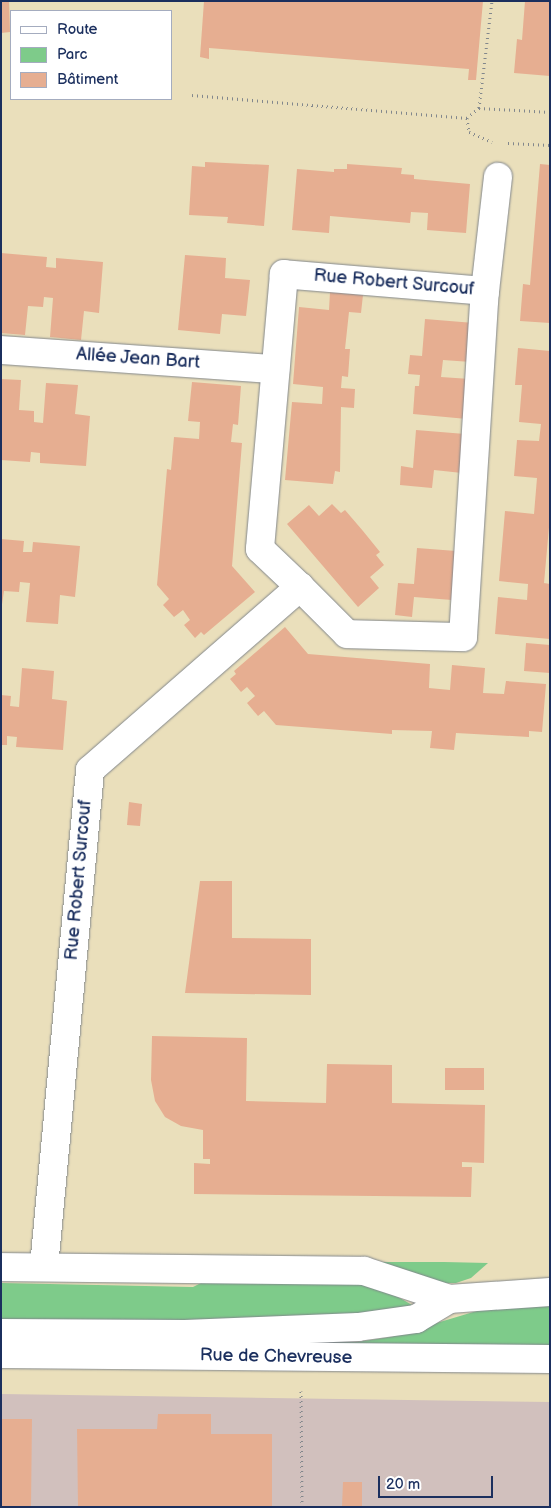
<!DOCTYPE html>
<html>
<head>
<meta charset="utf-8">
<style>
	body { margin:0 }
	#map { position:relative; width:551px; height:1508px; overflow:hidden; background:#eadfbb; font-family:"Balsamiq Sans",sans-serif }
	div>[style] { position:absolute }
	.industrial>* { inset:0; background:#d1c0bd }
	.green>* { inset:0; background:#7ecb8a }
	.building>* { inset:0; background:#e6ae91 }
	.path>* { height:3px; margin-top:-1.5px; transform-origin:0; background:repeating-linear-gradient(90deg,#82878c 0 1px,transparent 0 5px) }
	.roads { filter:drop-shadow(0 0 1px #82878c) drop-shadow(0 0 1px #82878c) }
	.street>* { height:28px; margin:-14px; padding:0 14px; transform-origin:14px; border-radius:14px; background:#fff }
	.secondary>* { height:28px; margin:-14px; padding:0 14px; transform-origin:14px; border-radius:14px; background:#fff }
	span { translate:-50% -50%; white-space:nowrap; text-align:center; line-height:1.15; -webkit-text-stroke:4px #fff; paint-order:stroke }
	.street-label { font-size:18px; color:#1b2f5e }
	.frame { position:absolute; inset:0; border:2px solid #1b2f5e; pointer-events:none }
	.legend { position:absolute; left:10px; top:10px; width:162px; height:90px; box-sizing:border-box; background:#fff; border:1px solid #a4acbf; margin:0; padding:6px 9px; list-style:none; font-size:15px; color:#1b2f5e }
	.legend li { display:flex; align-items:center; gap:10px; height:25px }
	.legend b { width:25px; border:1px solid #a4acbf }
	.scale { position:absolute; left:378px; top:1476px; width:115px; height:22px; box-sizing:border-box; border:2px solid #1b2f5e; border-top:0; padding-left:6px; font-size:15px; line-height:18px; white-space:nowrap; color:#1b2f5e; -webkit-text-stroke:4px #fff; paint-order:stroke }
</style>
</head>
<body>
<div id="map">
	<div class="industrial">
		<div style="clip-path:polygon(1px 1394px,550px 1402px,550px 1507px,1px 1507px)"></div>
	</div>
	<div class="green">
		<div style="clip-path:polygon(374px 1262px,444px 1262px,488px 1263px,471px 1278px,456px 1283px,442px 1283px)"></div>
		<div style="clip-path:polygon(211px 1278px,354px 1283px,388px 1291px,412px 1305px,408px 1308px,357px 1317px,1px 1325px,1px 1283px,193px 1287px)"></div>
		<div style="clip-path:polygon(550px 1305px,550px 1351px,276px 1342px,357px 1342px,390px 1337px,480px 1310px)"></div>
	</div>
	<div class="building">
		<div style="clip-path:polygon(1px 1px,9px 1px,10px 32px,1px 33px)"></div>
		<div style="clip-path:polygon(204px 1px,483px 1px,476px 80px,468px 80px,469px 69px,209px 48px,209px 59px,200px 57px)"></div>
		<div style="clip-path:polygon(525px 1px,550px 1px,550px 76px,514px 73px,517px 39px,522px 40px)"></div>
		<div style="clip-path:polygon(205px 162px,269px 165px,264px 226px,227px 223px,228px 217px,189px 215px,192px 166px,205px 167px)"></div>
		<div style="clip-path:polygon(347px 164px,402px 168px,401px 174px,414px 175px,414px 179px,470px 184px,466px 233px,427px 230px,428px 213px,411px 212px,410px 223px,330px 216px,329px 233px,292px 230px,297px 169px,334px 172px,334px 169px,347px 169px)"></div>
		<div style="clip-path:polygon(540px 164px,550px 165px,550px 323px,520px 321px,523px 284px,530px 285px)"></div>
		<div style="clip-path:polygon(1px 253px,47px 257px,46px 267px,56px 268px,56px 258px,103px 262px,99px 313px,84px 311px,81px 340px,50px 337px,53px 298px,44px 297px,43px 307px,28px 306px,25px 335px,1px 333px)"></div>
		<div style="clip-path:polygon(185px 255px,226px 258px,225px 278px,250px 280px,246px 316px,222px 314px,220px 334px,178px 330px)"></div>
		<div style="clip-path:polygon(330px 292px,363px 295px,361px 313px,349px 312px,345px 349px,350px 349px,348px 377px,342px 376px,341px 388px,355px 389px,354px 408px,341px 407px,340px 472px,335px 471px,333px 484px,285px 480px,292px 402px,322px 404px,323px 387px,293px 384px,299px 307px,329px 310px)"></div>
		<div style="clip-path:polygon(425px 319px,474px 323px,471px 362px,443px 360px,441px 377px,470px 379px,467px 419px,413px 414px,415px 386px,419px 386px,420px 375px,408px 374px,410px 355px,422px 356px)"></div>
		<div style="clip-path:polygon(518px 348px,550px 351px,550px 516px,544px 583px,550px 584px,550px 639px,495px 634px,498px 597px,527px 600px,528px 584px,499px 581px,505px 511px,534px 514px,537px 478px,514px 476px,517px 440px,539px 441px,541px 424px,519px 422px,522px 385px,515px 385px)"></div>
		<div style="clip-path:polygon(1px 379px,21px 380px,19px 410px,34px 411px,34px 422px,43px 423px,46px 383px,78px 385px,75px 414px,90px 416px,86px 466px,40px 463px,40px 453px,31px 452px,30px 462px,1px 460px)"></div>
		<div style="clip-path:polygon(192px 382px,241px 386px,238px 425px,233px 424px,231px 442px,242px 443px,232px 566px,255px 592px,204px 635px,201px 632px,195px 638px,184px 625px,190px 620px,183px 610px,174px 617px,163px 605px,169px 599px,157px 585px,167px 469px,171px 470px,174px 437px,199px 439px,200px 422px,188px 421px)"></div>
		<div style="clip-path:polygon(416px 430px,465px 434px,462px 473px,434px 470px,432px 488px,400px 485px,401px 466px,413px 468px)"></div>
		<div style="clip-path:polygon(332px 504px,341px 513px,345px 510px,363px 531px,380px 552px,376px 555px,384px 565px,370px 577px,379px 588px,358px 607px,287px 524px,309px 505px,319px 516px)"></div>
		<div style="clip-path:polygon(1px 539px,24px 541px,23px 552px,32px 552px,33px 542px,80px 546px,75px 597px,60px 595px,58px 624px,26px 622px,30px 583px,20px 582px,19px 592px,4px 591px,1px 611px)"></div>
		<div style="clip-path:polygon(417px 548px,456px 551px,452px 600px,414px 597px,412px 617px,395px 615px,398px 583px,414px 584px)"></div>
		<div style="clip-path:polygon(285px 627px,308px 654px,430px 664px,429px 688px,450px 690px,452px 665px,485px 668px,483px 693px,504px 694px,506px 681px,546px 684px,542px 732px,529px 731px,529px 737px,456px 733px,454px 750px,430px 748px,432px 731px,392px 730px,392px 734px,276px 725px,264px 711px,258px 716px,247px 703px,255px 696px,247px 687px,241px 692px,230px 679px,236px 674px,234px 671px)"></div>
		<div style="clip-path:polygon(526px 643px,550px 645px,550px 673px,524px 671px)"></div>
		<div style="clip-path:polygon(22px 668px,54px 671px,52px 699px,67px 701px,63px 750px,16px 747px,17px 737px,7px 736px,7px 745px,1px 745px,1px 695px,11px 696px,10px 706px,19px 707px)"></div>
		<div style="clip-path:polygon(129px 802px,142px 804px,140px 826px,127px 825px)"></div>
		<div style="clip-path:polygon(200px 881px,232px 881px,232px 938px,311px 939px,311px 995px,185px 993px)"></div>
		<div style="clip-path:polygon(152px 1036px,247px 1038px,246px 1101px,326px 1103px,327px 1064px,392px 1065px,392px 1103px,485px 1105px,484px 1163px,462px 1162px,462px 1167px,472px 1167px,471px 1197px,194px 1194px,194px 1163px,210px 1164px,210px 1159px,203px 1159px,203px 1130px,181px 1126px,165px 1117px,155px 1101px,151px 1080px)"></div>
		<div style="clip-path:polygon(445px 1068px,484px 1068px,484px 1090px,445px 1090px)"></div>
		<div style="clip-path:polygon(158px 1414px,211px 1414px,211px 1434px,272px 1434px,272px 1507px,78px 1507px,77px 1429px,157px 1429px)"></div>
		<div style="clip-path:polygon(1px 1419px,32px 1419px,31px 1507px,1px 1507px)"></div>
		<div style="clip-path:polygon(343px 1482px,362px 1482px,362px 1507px,342px 1507px)"></div>
	</div>
	<div class="path">
		<div style="left:192px;top:95px;width:276px;rotate:4.8deg"></div>
		<div style="left:467px;top:118px;width:16px;rotate:-40deg"></div>
		<div style="left:479px;top:108px;width:71px;rotate:3.2deg"></div>
		<div style="left:479px;top:108px;width:108px;rotate:-83.1deg"></div>
		<div style="left:467px;top:118px;width:14px;rotate:82deg"></div>
		<div style="left:469px;top:132px;width:25px;rotate:23deg"></div>
		<div style="left:508px;top:143px;width:42px;rotate:2.7deg"></div>
		<div style="left:301px;top:1391px;width:116px;rotate:89.5deg"></div>
	</div>
	<div class="roads">
		<div class="street">
			<div style="left:485px;top:291px;width:115px;rotate:-83.5deg"></div>
			<div style="left:1px;top:350px;width:275px;rotate:4deg"></div>
			<div style="left:1px;top:1267px;width:363px;rotate:0.6deg"></div>
			<div style="left:364px;top:1271px;width:89px;rotate:18.2deg"></div>
			<div style="left:44px;top:1267px;width:499px;rotate:-84.7deg"></div>
			<div style="left:90px;top:770px;width:279px;rotate:-41.1deg"></div>
			<div style="left:300px;top:587px;width:66px;rotate:45deg"></div>
			<div style="left:347px;top:634px;width:116px;rotate:1.5deg"></div>
			<div style="left:463px;top:637px;width:347px;rotate:-86.4deg"></div>
			<div style="left:485px;top:291px;width:202px;rotate:-175.2deg"></div>
			<div style="left:284px;top:274px;width:276px;rotate:95deg"></div>
			<div style="left:260px;top:549px;width:55px;rotate:43.5deg"></div>
		</div>
		<div class="secondary">
			<div style="left:1px;top:1333px;width:184px;rotate:0.3deg"></div>
			<div style="left:185px;top:1334px;width:173px;rotate:-2.3deg"></div>
			<div style="left:358px;top:1327px;width:59px;rotate:-7.9deg"></div>
			<div style="left:416px;top:1319px;width:39px;rotate:-31deg"></div>
			<div style="left:449px;top:1299px;width:101px;rotate:-4deg"></div>
			<div style="left:1px;top:1354px;width:549px;rotate:0.52deg"></div>
		</div>
	</div>
	<div class="street-label">
		<span style="left:394px;top:283px;rotate:5deg">Rue Robert Surcouf</span>
		<span style="left:138px;top:359px;rotate:4deg">Allée Jean Bart</span>
		<span style="left:79px;top:880px;rotate:-85deg">Rue Robert Surcouf</span>
		<span style="left:276px;top:1357px;rotate:1deg">Rue de Chevreuse</span>
	</div>
	<div class="frame"></div>
	<ul class="legend">
	<li><b style="height:6px;background:#fff"></b>Route</li>
	<li><b style="height:14px;background:#7ecb8a"></b>Parc</li>
	<li><b style="height:14px;background:#e6ae91"></b>Bâtiment</li>
	</ul>
	<div class="scale">20 m</div>
</div>
</body>
</html>
